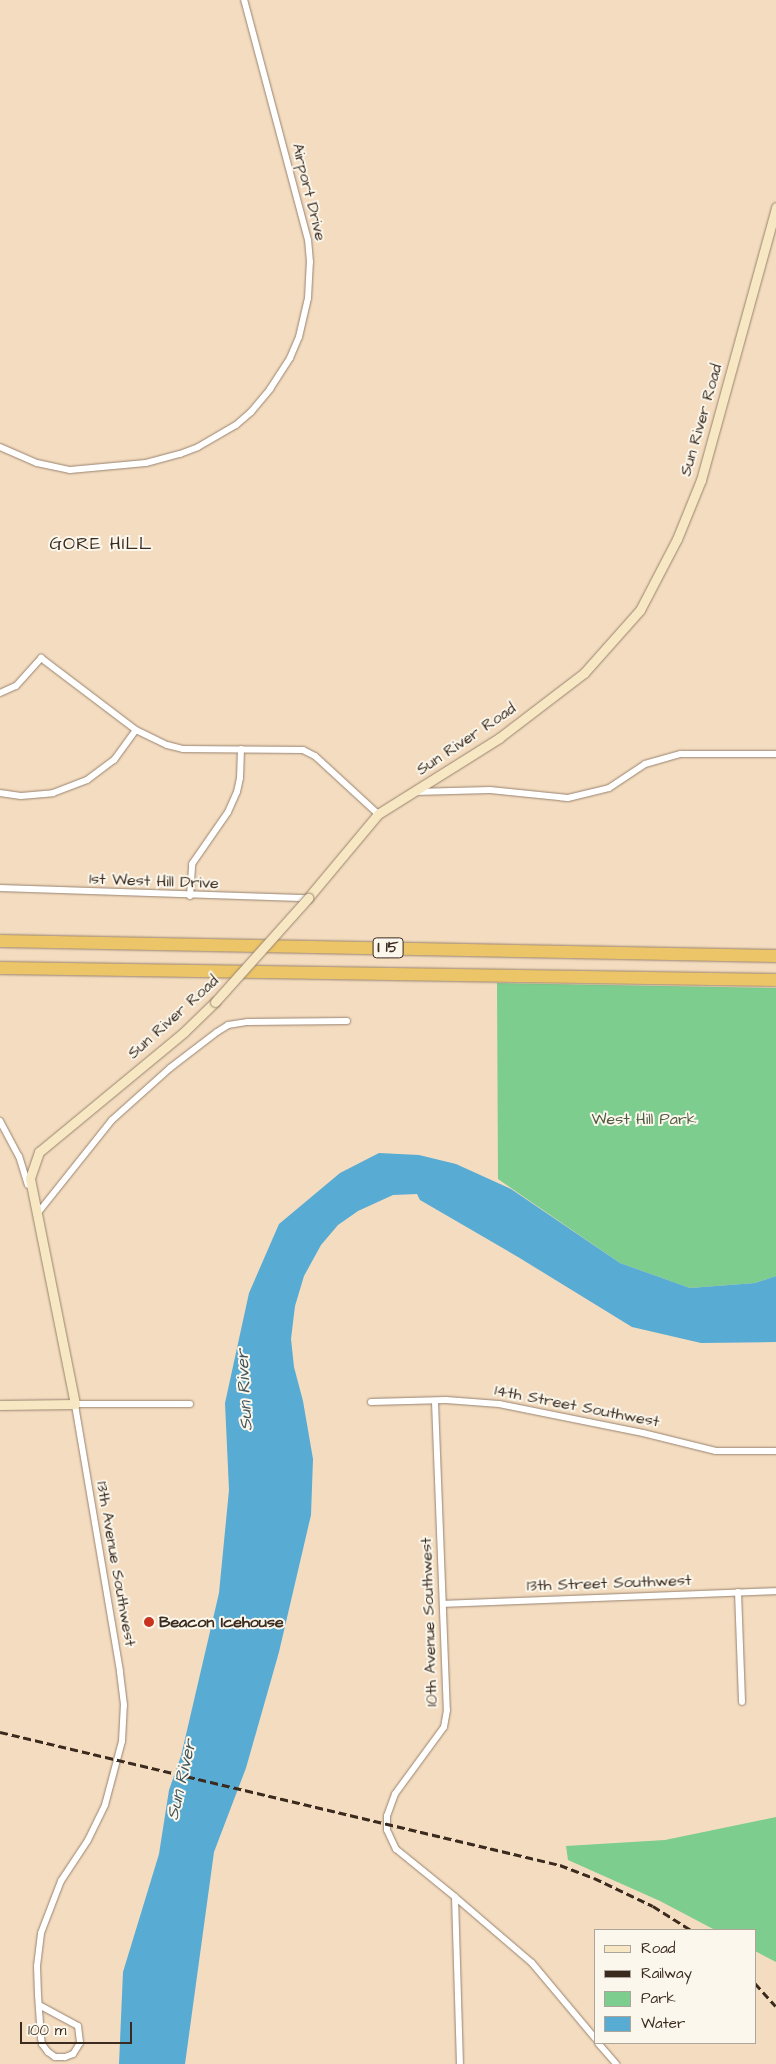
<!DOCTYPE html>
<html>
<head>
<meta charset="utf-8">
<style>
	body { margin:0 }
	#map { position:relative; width:776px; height:2064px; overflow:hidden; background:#f4dcc0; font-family:"Architects Daughter",sans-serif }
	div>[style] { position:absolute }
	.green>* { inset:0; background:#7ccd8e }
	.water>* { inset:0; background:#58abd3 }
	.roads { filter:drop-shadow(0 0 1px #98836f) drop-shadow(0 0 1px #98836f) }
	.street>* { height:6px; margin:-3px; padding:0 3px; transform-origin:3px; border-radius:3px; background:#fff }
	.secondary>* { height:9px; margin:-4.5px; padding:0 4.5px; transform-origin:4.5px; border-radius:4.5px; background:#f7e8c3 }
	.highway>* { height:12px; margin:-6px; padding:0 6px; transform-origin:6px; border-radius:6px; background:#ecc569 }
	.rail>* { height:2.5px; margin-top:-1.25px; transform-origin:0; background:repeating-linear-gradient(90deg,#3b2a1e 0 8px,transparent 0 12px) }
	.bridges { filter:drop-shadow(0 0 1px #98836f) drop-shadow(0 0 1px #98836f) }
	.secondary-bridge>* { height:9px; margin:-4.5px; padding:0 4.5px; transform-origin:4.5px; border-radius:4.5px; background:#f7e8c3 }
	.dots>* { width:14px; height:14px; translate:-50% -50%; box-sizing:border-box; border:2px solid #fbf7ec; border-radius:50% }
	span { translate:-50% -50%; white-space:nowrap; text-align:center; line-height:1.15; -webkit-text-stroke:4px #fbf7ec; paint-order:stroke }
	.shield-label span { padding:1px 4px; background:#fbf7ec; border:1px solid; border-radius:4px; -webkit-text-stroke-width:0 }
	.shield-label { font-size:15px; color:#3b2a1e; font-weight:700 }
	.street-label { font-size:16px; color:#3b2a1e }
	.park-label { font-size:16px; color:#4e5b40 }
	.poi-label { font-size:16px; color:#3b2a1e; font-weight:700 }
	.left { translate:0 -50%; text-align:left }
	.neighbourhood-label { font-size:18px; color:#3b2a1e; letter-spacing:1px }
	.water-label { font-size:18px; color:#45575d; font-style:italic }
	.legend { position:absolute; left:594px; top:1929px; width:162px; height:115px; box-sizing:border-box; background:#fbf7ec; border:1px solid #aea59a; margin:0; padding:6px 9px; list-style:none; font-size:15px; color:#3b2a1e }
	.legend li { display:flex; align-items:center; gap:10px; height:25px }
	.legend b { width:25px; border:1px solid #aea59a }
	.scale { position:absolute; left:20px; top:2022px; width:112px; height:22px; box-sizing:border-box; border:2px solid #3b2a1e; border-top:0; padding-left:6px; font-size:15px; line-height:18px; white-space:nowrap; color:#3b2a1e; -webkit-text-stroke:4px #fbf7ec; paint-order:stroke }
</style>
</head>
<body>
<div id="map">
	<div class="green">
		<div style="clip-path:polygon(497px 983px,776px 988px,776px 1276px,755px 1283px,690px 1288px,620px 1263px,498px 1179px)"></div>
		<div style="clip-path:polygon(776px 1817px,776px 1962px,755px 1951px,755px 1930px,715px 1930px,660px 1901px,568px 1860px,566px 1846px,665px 1840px)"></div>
	</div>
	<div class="water">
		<div style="clip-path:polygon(379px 1153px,419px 1155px,456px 1164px,511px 1189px,620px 1263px,690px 1288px,755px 1283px,776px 1276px,776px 1342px,701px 1343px,632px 1327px,518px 1257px,420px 1200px,417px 1194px,393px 1195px,358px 1211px,338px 1225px,321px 1245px,304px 1276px,295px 1306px,291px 1339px,294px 1367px,303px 1401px,313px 1459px,311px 1515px,279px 1652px,246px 1768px,214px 1852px,185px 2064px,119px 2064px,123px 1972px,159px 1854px,169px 1790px,181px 1756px,219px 1593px,229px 1490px,225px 1403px,249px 1293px,279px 1224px,340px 1173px)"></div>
	</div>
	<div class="roads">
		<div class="street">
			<div style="left:0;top:447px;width:40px;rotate:23.4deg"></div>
			<div style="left:37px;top:463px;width:34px;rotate:12deg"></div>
			<div style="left:70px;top:470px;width:76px;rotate:-5.3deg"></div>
			<div style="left:146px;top:463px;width:35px;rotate:-15deg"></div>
			<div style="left:180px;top:454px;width:19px;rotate:-21deg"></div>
			<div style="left:198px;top:447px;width:44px;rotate:-30.1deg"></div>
			<div style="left:236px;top:425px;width:20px;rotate:-41deg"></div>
			<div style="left:251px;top:412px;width:30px;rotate:-50deg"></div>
			<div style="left:270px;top:389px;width:37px;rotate:-57deg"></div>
			<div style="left:290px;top:358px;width:23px;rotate:-67deg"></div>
			<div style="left:299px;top:337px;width:40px;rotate:-77deg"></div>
			<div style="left:308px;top:298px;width:36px;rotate:-87deg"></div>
			<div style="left:310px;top:262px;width:22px;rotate:-95deg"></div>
			<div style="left:308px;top:240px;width:248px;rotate:-104.9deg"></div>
			<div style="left:0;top:693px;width:17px;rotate:-24deg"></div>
			<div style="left:16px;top:686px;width:38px;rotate:-48deg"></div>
			<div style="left:41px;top:658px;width:119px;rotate:37.2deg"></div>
			<div style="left:136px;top:730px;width:34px;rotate:26deg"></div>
			<div style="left:167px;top:745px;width:16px;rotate:14deg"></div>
			<div style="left:183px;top:749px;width:120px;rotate:0.5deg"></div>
			<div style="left:303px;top:750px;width:13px;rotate:27deg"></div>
			<div style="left:315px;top:756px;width:86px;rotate:42.6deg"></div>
			<div style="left:414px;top:792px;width:76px;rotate:-1.5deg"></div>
			<div style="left:490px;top:790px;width:78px;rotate:5.9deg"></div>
			<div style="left:568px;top:798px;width:42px;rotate:-13.7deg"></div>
			<div style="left:609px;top:788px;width:43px;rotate:-33.7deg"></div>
			<div style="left:645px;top:764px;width:37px;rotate:-16deg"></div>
			<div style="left:681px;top:754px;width:95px"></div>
			<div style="left:0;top:793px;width:21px;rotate:8deg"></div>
			<div style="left:21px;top:796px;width:32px;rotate:-5deg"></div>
			<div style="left:53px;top:793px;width:36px;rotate:-21deg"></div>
			<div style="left:87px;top:780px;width:34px;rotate:-37deg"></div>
			<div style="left:114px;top:760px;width:37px;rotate:-54deg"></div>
			<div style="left:0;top:888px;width:308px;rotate:1.9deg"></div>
			<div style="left:190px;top:896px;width:32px;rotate:-86deg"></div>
			<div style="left:192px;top:864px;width:63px;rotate:-55.3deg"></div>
			<div style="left:228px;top:812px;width:22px;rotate:-66deg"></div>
			<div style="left:237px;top:792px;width:14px;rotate:-78deg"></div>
			<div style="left:240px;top:778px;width:29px;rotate:-88deg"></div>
			<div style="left:0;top:1121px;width:40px;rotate:62deg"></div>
			<div style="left:19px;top:1156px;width:30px;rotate:73deg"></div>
			<div style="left:37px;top:1214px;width:120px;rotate:-51.4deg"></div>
			<div style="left:112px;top:1120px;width:78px;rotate:-41.9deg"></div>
			<div style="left:170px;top:1068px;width:59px;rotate:-37.5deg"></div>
			<div style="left:217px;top:1032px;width:13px;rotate:-32deg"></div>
			<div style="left:228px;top:1025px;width:20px;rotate:-9deg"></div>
			<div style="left:248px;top:1022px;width:99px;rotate:-0.6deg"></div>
			<div style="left:371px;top:1402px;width:75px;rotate:-1.5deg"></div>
			<div style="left:446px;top:1400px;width:53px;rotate:4.3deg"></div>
			<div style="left:499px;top:1404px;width:147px;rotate:11.4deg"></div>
			<div style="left:643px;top:1433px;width:75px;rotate:13.9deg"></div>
			<div style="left:716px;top:1451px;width:60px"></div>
			<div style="left:435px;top:1402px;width:308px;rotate:87.8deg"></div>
			<div style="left:447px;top:1710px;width:17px;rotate:100deg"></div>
			<div style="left:444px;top:1727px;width:83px;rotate:126.2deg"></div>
			<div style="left:395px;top:1794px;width:23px;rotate:110deg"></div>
			<div style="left:387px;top:1816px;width:14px;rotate:90deg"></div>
			<div style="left:387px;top:1830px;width:21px;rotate:65deg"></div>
			<div style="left:396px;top:1849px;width:76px;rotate:39.1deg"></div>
			<div style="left:455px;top:1897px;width:167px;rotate:88.3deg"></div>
			<div style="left:738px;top:1592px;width:110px;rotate:87.9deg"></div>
			<div style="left:443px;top:1604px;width:333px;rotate:-2.2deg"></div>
			<div style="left:455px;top:1897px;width:101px;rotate:40.6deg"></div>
			<div style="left:532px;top:1963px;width:98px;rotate:50deg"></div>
			<div style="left:39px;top:2005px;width:44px;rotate:28.3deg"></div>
			<div style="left:78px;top:2026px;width:17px;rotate:83deg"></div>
			<div style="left:80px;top:2043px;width:13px;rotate:122deg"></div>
			<div style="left:73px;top:2054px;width:9px;rotate:159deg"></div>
			<div style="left:65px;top:2057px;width:10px;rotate:180deg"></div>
			<div style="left:55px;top:2057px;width:9px;rotate:-144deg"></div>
			<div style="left:48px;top:2052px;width:10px;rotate:-127deg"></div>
			<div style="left:42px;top:2044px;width:6px;rotate:-99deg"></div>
			<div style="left:41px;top:2038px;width:43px;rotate:-94deg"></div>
			<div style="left:38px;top:1995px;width:29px;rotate:-92deg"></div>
			<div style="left:37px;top:1966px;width:33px;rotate:-83deg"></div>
			<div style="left:41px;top:1933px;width:56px;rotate:-69deg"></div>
			<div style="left:61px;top:1881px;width:49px;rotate:-56.6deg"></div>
			<div style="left:88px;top:1840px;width:39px;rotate:-64deg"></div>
			<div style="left:105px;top:1805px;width:66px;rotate:-75.1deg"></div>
			<div style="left:122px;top:1741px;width:36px;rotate:-87deg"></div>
			<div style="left:124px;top:1705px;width:34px;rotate:-97deg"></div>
			<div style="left:120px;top:1671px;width:271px;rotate:-99.6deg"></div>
			<div style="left:75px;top:1404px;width:115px"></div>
			<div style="left:598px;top:2043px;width:28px;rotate:49deg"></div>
		</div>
		<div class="secondary">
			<div style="left:308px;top:898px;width:109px;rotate:-50.2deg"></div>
			<div style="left:378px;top:814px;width:143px;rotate:-32.1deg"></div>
			<div style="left:499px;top:738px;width:107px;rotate:-37.4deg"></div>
			<div style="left:584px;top:673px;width:84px;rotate:-48.4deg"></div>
			<div style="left:640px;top:610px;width:80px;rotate:-62.5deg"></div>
			<div style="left:677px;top:539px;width:64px;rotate:-67.9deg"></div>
			<div style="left:701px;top:480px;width:283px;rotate:-74.6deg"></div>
			<div style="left:0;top:1405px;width:75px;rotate:-0.8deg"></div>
			<div style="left:75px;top:1404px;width:230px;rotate:-101.3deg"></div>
			<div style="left:30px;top:1178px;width:28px;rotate:-71deg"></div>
			<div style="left:39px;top:1152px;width:188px;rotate:-39.6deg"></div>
			<div style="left:184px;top:1032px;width:43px;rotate:-44.1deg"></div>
		</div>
		<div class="highway">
			<div style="left:0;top:941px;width:776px;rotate:1.11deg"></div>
			<div style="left:0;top:968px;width:776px;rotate:0.89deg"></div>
		</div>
	</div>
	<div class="rail">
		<div style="left:0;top:1732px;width:576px;rotate:13.36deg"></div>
		<div style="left:560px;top:1865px;width:36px;rotate:21deg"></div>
		<div style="left:594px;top:1878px;width:65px;rotate:25.4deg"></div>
		<div style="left:653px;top:1906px;width:45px;rotate:32.3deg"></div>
		<div style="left:755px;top:1983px;width:31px;rotate:48deg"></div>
	</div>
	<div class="bridges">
		<div class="secondary-bridge">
			<div style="left:215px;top:1002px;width:140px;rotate:-48.2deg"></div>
		</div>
	</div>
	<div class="dots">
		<div style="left:149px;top:1622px;background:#c8321e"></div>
	</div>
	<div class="shield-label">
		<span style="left:388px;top:948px">I 15</span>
	</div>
	<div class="street-label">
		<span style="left:309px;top:192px;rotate:76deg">Airport Drive</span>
		<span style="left:701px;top:420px;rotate:-74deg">Sun River Road</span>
		<span style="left:466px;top:739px;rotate:-34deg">Sun River Road</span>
		<span style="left:154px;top:881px;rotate:2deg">1st West Hill Drive</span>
		<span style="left:173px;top:1017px;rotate:-42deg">Sun River Road</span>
		<span style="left:577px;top:1406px;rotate:11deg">14th Street Southwest</span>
		<span style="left:116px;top:1564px;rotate:80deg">13th Avenue Southwest</span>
		<span style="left:609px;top:1583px;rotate:-2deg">13th Street Southwest</span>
		<span style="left:429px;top:1622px;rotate:-92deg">10th Avenue Southwest</span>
	</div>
	<div class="park-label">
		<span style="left:644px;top:1119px">West Hill Park</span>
	</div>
	<div class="poi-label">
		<span class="left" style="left:159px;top:1622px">Beacon Icehouse</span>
	</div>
	<div class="neighbourhood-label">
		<span style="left:101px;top:544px">GORE HILL</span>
	</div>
	<div class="water-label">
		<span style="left:245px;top:1390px;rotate:-93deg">Sun River</span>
		<span style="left:182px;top:1780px;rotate:-77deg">Sun River</span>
	</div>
	<ul class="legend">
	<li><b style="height:6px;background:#f7e8c3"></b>Road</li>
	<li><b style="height:6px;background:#3b2a1e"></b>Railway</li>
	<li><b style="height:14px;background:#7ccd8e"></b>Park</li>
	<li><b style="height:14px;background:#58abd3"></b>Water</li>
	</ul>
	<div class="scale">100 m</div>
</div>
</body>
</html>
